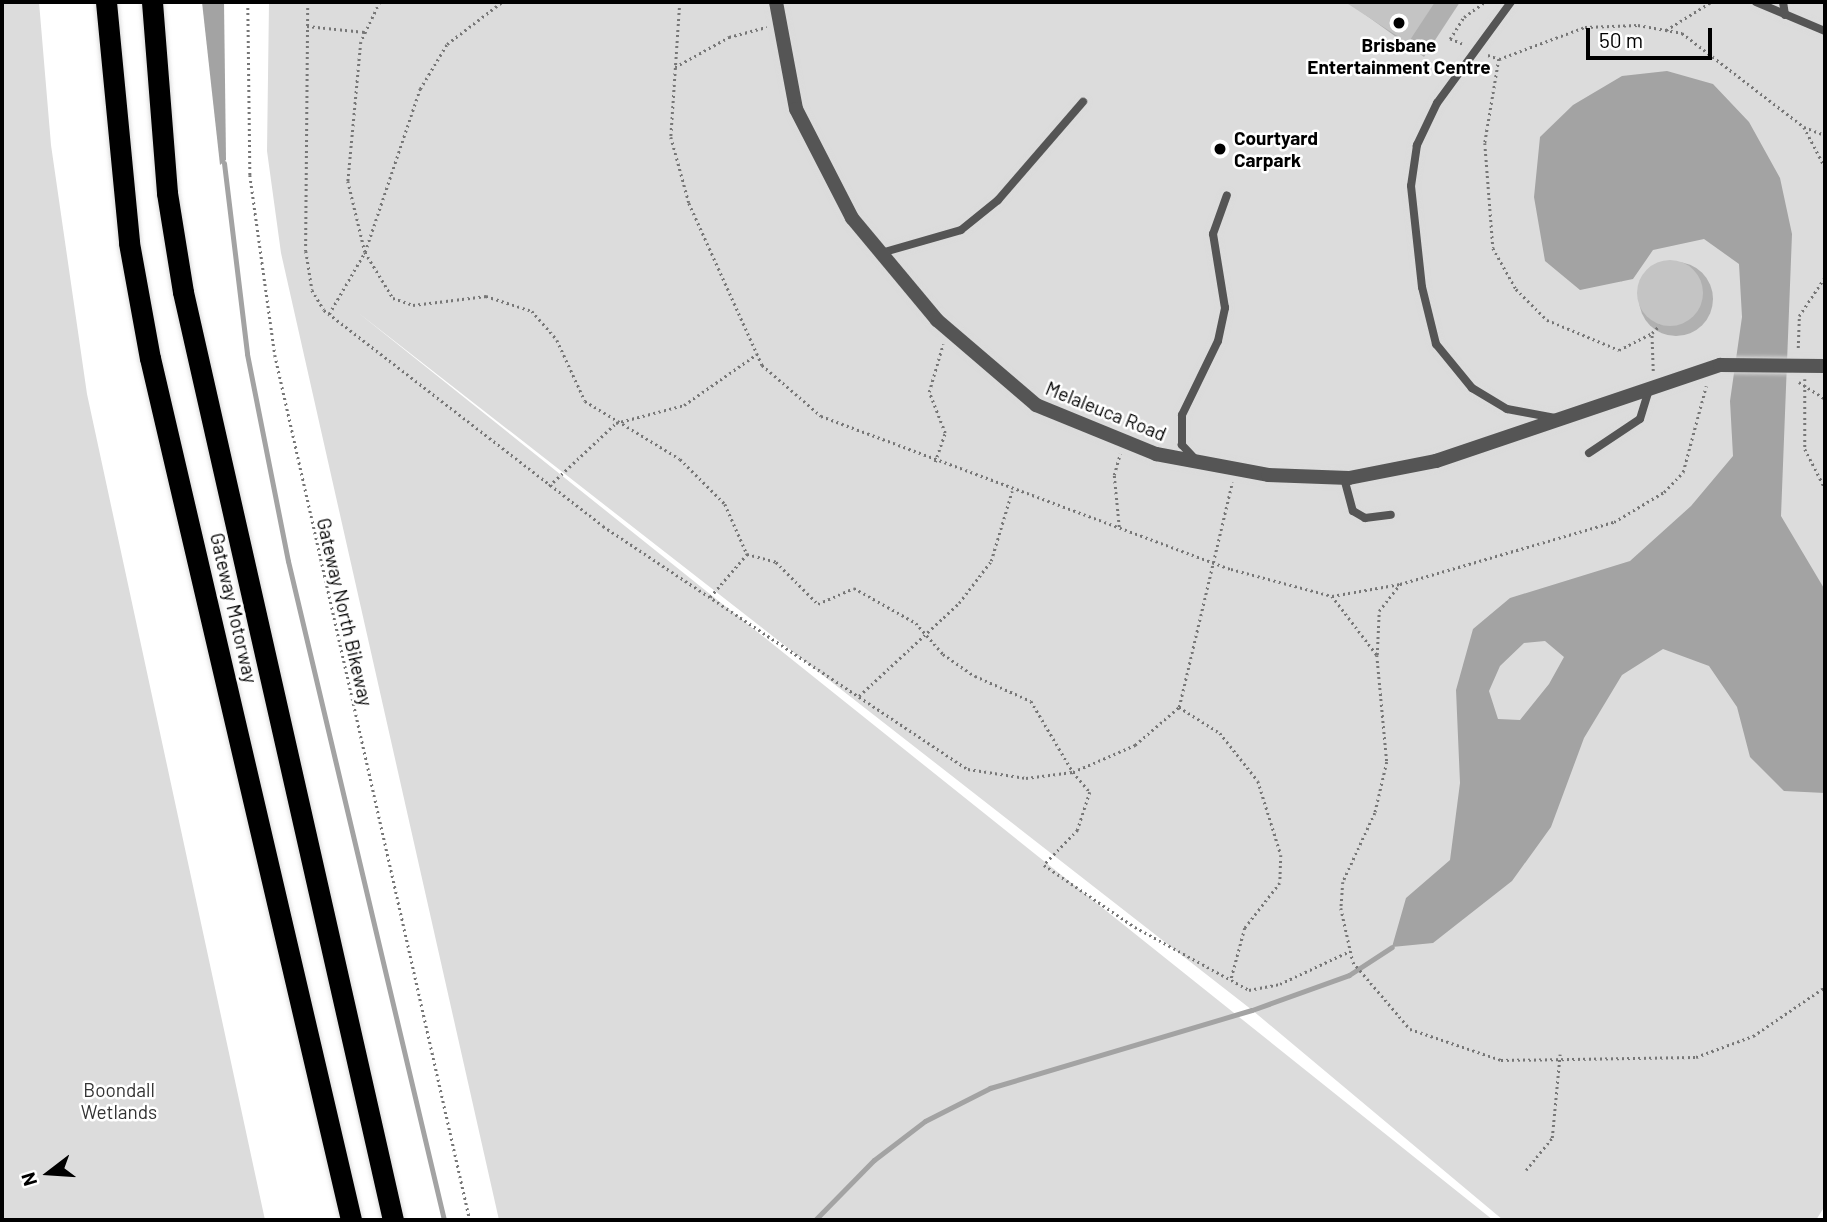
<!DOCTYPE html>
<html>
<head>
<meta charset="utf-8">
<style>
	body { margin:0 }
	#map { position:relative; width:1827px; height:1222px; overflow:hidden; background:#fff; font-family:Barlow,sans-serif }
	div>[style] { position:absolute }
	.green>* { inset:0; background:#dcdcdc }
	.water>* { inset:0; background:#a3a3a3 }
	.shadow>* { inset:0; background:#0003 }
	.round { border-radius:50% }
	.stream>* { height:5px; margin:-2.5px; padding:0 2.5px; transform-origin:2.5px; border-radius:2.5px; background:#a3a3a3 }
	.building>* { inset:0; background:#c4c4c4 }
	.path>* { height:2.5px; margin-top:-1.25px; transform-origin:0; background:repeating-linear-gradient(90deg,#777 0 2px,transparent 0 5.5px) }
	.roads { filter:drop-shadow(0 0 2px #dbdbdb) drop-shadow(0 0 2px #dbdbdb) }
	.lane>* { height:8px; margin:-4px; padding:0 4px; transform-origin:4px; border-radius:4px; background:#555 }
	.street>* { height:14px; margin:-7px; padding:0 7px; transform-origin:7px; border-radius:7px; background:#555 }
	.highway>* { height:21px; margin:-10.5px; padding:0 10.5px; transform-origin:10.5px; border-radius:10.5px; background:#000 }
	.dots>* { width:19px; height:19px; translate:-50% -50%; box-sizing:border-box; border:4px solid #fff; border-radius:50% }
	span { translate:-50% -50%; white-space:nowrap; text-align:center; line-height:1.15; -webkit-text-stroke:5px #fff; paint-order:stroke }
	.poi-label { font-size:19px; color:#000; font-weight:700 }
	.left { translate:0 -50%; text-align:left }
	.street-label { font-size:19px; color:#000 }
	.park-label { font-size:19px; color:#333 }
	.frame { position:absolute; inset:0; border:4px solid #000; pointer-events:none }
	.north { position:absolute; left:14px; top:1138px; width:70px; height:70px; -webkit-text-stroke:5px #fff; paint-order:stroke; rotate:253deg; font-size:19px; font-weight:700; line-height:28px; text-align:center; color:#000 }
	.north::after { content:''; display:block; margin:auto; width:24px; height:32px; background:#000; clip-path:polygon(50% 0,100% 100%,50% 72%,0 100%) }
	.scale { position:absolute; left:1586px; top:28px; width:126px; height:32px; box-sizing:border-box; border:4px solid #000; border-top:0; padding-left:9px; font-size:21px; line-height:24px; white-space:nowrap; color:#000; -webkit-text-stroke:5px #fff; paint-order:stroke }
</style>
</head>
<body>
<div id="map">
	<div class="green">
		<div style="clip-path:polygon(2px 2px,39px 2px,51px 145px,87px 394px,265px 1220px,2px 1220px)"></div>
		<div style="clip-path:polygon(269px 2px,1825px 2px,1825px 1206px,1816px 1220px,1503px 1220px,1252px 1010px,356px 311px,1493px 1220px,499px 1220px,281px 253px,267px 151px)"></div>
	</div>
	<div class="water">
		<div style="clip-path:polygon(202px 2px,224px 2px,226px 160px,220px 165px)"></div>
		<div style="clip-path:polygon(evenodd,1667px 71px,1713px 84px,1749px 122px,1780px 178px,1792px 234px,1781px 516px,1825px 590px,1825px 793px,1784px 791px,1750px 757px,1737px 707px,1709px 666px,1663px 649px,1622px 675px,1584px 738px,1551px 827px,1512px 881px,1433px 943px,1392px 947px,1406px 898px,1450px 860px,1460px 783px,1456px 690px,1473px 629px,1510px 598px,1630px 561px,1691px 506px,1733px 456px,1730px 401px,1742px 317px,1739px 264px,1704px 239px,1653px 250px,1633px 279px,1580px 290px,1545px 261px,1534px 197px,1540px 137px,1573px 105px,1622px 76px,1667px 71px,1545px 641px,1564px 657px,1549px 684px,1520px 720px,1498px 719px,1489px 691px,1500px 666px,1524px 643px,1545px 641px)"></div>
	</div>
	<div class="shadow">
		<div style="clip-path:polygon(1460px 2px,1424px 57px,1349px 3px,1350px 2px)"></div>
		<div class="round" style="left:1639px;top:262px;width:74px;height:74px"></div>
	</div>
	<div class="stream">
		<div style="left:224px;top:163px;width:192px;rotate:83.1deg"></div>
		<div style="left:247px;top:354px;width:211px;rotate:78.8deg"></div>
		<div style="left:288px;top:561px;width:677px;rotate:76.68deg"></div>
		<div style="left:815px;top:1220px;width:84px;rotate:-45.5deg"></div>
		<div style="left:874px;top:1160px;width:64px;rotate:-37.4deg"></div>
		<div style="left:925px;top:1121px;width:73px;rotate:-26.9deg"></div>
		<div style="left:990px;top:1088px;width:273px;rotate:-16.6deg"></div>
		<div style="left:1252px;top:1010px;width:103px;rotate:-19.8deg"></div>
		<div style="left:1349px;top:975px;width:51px;rotate:-33.1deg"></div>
	</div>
	<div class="building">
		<div style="clip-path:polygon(1345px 2px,1435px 2px,1408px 43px)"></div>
		<div class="round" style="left:1637px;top:260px;width:66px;height:66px"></div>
	</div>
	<div class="path">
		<div style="left:248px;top:2px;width:173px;rotate:89.3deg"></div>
		<div style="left:250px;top:175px;width:182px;rotate:82.1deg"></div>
		<div style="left:275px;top:355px;width:887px;rotate:77.3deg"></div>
		<div style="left:308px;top:2px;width:249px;rotate:90.5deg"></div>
		<div style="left:306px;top:251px;width:39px;rotate:81deg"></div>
		<div style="left:312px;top:290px;width:23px;rotate:59deg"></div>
		<div style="left:324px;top:310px;width:353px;rotate:37.7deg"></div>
		<div style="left:603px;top:526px;width:438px;rotate:33.7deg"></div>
		<div style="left:968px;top:769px;width:59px;rotate:8.8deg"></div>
		<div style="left:1026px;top:778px;width:47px;rotate:-7.3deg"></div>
		<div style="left:1073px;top:772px;width:26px;rotate:50deg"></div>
		<div style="left:1090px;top:792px;width:40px;rotate:108deg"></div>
		<div style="left:1078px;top:830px;width:49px;rotate:134.2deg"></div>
		<div style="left:1044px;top:865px;width:110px;rotate:34.3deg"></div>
		<div style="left:1135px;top:927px;width:130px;rotate:28.9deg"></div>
		<div style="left:1249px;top:990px;width:32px;rotate:-11deg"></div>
		<div style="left:1280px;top:984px;width:77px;rotate:-25.2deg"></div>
		<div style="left:380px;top:2px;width:44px;rotate:115.4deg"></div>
		<div style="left:361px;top:42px;width:140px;rotate:95.3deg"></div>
		<div style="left:348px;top:181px;width:73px;rotate:76.5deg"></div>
		<div style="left:365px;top:252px;width:54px;rotate:58.7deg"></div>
		<div style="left:393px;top:298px;width:21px;rotate:19deg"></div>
		<div style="left:413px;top:305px;width:74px;rotate:-7deg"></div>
		<div style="left:486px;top:296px;width:48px;rotate:18.1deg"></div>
		<div style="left:532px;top:311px;width:38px;rotate:49deg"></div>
		<div style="left:557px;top:340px;width:67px;rotate:65.3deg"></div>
		<div style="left:585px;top:401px;width:111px;rotate:31.4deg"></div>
		<div style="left:680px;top:459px;width:64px;rotate:45deg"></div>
		<div style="left:725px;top:504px;width:55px;rotate:66.3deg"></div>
		<div style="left:747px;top:554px;width:30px;rotate:15deg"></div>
		<div style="left:776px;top:562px;width:59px;rotate:45deg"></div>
		<div style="left:818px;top:604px;width:39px;rotate:-24deg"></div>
		<div style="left:854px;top:588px;width:71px;rotate:29.4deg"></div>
		<div style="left:916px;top:623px;width:41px;rotate:48.9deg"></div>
		<div style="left:943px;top:654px;width:39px;rotate:35deg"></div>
		<div style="left:975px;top:676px;width:61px;rotate:24.1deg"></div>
		<div style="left:1031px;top:701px;width:82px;rotate:59.4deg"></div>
		<div style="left:1073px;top:772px;width:68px;rotate:-23.5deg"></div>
		<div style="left:1135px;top:745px;width:58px;rotate:-40.8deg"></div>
		<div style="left:1179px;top:707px;width:231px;rotate:-76.7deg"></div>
		<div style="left:680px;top:2px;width:135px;rotate:93.8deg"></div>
		<div style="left:671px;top:137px;width:68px;rotate:74.7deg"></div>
		<div style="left:689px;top:203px;width:178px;rotate:65.7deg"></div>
		<div style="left:762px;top:365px;width:78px;rotate:40.8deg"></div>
		<div style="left:821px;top:416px;width:438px;rotate:20.5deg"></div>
		<div style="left:1231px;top:569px;width:105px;rotate:15deg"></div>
		<div style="left:1332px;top:596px;width:69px;rotate:-10deg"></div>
		<div style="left:307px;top:26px;width:58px;rotate:5.9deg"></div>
		<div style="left:1666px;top:30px;width:53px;rotate:-31.9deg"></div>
		<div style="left:1462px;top:44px;width:13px;rotate:-157deg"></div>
		<div style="left:1450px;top:39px;width:26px;rotate:-58deg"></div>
		<div style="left:1464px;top:17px;width:26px;rotate:-36deg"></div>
		<div style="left:1488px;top:55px;width:12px;rotate:20deg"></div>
		<div style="left:1499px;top:59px;width:92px;rotate:-20.4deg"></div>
		<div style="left:1585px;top:27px;width:53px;rotate:-2.2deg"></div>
		<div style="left:1638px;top:25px;width:45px;rotate:10.3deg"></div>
		<div style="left:1682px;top:33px;width:154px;rotate:37.6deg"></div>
		<div style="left:1804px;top:127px;width:22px;rotate:21deg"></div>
		<div style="left:1499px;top:59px;width:85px;rotate:99.5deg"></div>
		<div style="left:1485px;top:143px;width:105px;rotate:85.6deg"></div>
		<div style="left:1493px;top:248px;width:47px;rotate:60.7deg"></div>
		<div style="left:1516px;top:289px;width:44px;rotate:45deg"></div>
		<div style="left:1547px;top:320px;width:78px;rotate:22.6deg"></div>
		<div style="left:1619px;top:350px;width:37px;rotate:-27deg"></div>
		<div style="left:675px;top:67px;width:62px;rotate:-29.1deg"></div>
		<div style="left:729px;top:37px;width:39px;rotate:-15deg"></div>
		<div style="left:1804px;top:127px;width:45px;rotate:62.3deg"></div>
		<div style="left:329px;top:314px;width:72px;rotate:-59.9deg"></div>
		<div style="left:365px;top:252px;width:172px;rotate:-71.4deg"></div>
		<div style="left:420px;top:89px;width:52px;rotate:-59deg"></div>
		<div style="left:447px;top:44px;width:69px;rotate:-37.4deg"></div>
		<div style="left:1798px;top:348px;width:32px;rotate:-88deg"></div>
		<div style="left:1799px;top:316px;width:47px;rotate:-56.3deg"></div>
		<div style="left:1653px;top:371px;width:38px;rotate:-92deg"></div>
		<div style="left:1652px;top:333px;width:11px;rotate:-45deg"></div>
		<div style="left:1805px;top:379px;width:70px;rotate:90deg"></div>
		<div style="left:1805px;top:449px;width:44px;rotate:62.9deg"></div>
		<div style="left:1799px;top:382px;width:31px;rotate:33deg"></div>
		<div style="left:935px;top:462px;width:31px;rotate:-71deg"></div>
		<div style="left:945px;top:433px;width:44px;rotate:-111.3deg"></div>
		<div style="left:929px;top:392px;width:50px;rotate:-73.7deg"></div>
		<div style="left:549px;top:486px;width:92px;rotate:-43.2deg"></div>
		<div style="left:616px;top:423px;width:70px;rotate:-14.8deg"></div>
		<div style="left:684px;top:405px;width:89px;rotate:-34.9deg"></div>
		<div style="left:1119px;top:527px;width:52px;rotate:-95.5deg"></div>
		<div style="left:1114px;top:475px;width:22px;rotate:-74deg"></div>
		<div style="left:1332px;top:596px;width:74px;rotate:52.7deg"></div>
		<div style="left:1377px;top:655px;width:107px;rotate:84.7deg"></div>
		<div style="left:1387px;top:762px;width:52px;rotate:103.2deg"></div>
		<div style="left:1375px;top:813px;width:76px;rotate:114.9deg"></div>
		<div style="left:1343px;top:882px;width:26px;rotate:94deg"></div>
		<div style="left:1341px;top:908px;width:55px;rotate:77.5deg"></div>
		<div style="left:1353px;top:962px;width:88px;rotate:49.6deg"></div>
		<div style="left:1410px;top:1029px;width:96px;rotate:18.8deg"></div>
		<div style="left:1501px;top:1060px;width:195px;rotate:-0.9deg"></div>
		<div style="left:1696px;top:1057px;width:61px;rotate:-20.2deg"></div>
		<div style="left:1753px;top:1036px;width:87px;rotate:-34.2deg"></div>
		<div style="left:710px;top:597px;width:57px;rotate:-49.3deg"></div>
		<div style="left:1377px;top:655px;width:44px;rotate:-87.4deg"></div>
		<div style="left:1379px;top:611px;width:34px;rotate:-52deg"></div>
		<div style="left:1400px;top:584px;width:223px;rotate:-16.2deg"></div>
		<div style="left:1614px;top:522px;width:58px;rotate:-31deg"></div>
		<div style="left:1664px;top:492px;width:28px;rotate:-46deg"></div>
		<div style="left:1683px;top:472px;width:89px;rotate:-75deg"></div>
		<div style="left:859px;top:696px;width:137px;rotate:-42.9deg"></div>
		<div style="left:959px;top:603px;width:53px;rotate:-52.7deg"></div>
		<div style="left:991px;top:561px;width:73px;rotate:-73.3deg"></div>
		<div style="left:1179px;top:707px;width:49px;rotate:32.4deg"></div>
		<div style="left:1220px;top:733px;width:61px;rotate:51.6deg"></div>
		<div style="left:1258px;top:781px;width:77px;rotate:72.7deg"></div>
		<div style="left:1281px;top:855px;width:28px;rotate:92deg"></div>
		<div style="left:1280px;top:883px;width:57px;rotate:127.9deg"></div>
		<div style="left:1245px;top:928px;width:54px;rotate:105.1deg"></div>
		<div style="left:1526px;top:1170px;width:41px;rotate:-50.9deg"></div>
		<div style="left:1552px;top:1138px;width:84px;rotate:-84.6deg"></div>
	</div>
	<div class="roads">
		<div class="lane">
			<div style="left:1511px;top:2px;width:125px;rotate:126.2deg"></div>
			<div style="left:1437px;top:103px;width:47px;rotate:115.5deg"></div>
			<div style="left:1417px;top:145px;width:41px;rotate:98.3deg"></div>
			<div style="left:1411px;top:186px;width:102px;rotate:83.8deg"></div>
			<div style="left:1422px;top:287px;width:59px;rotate:76.2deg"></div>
			<div style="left:1436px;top:344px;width:57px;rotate:50.7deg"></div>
			<div style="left:1472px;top:388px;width:41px;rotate:31deg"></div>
			<div style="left:1507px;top:409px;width:49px;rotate:10.6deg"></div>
			<div style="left:1756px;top:2px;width:75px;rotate:22.8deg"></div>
			<div style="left:1783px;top:2px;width:13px;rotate:81deg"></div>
			<div style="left:881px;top:253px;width:83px;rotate:-16deg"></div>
			<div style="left:961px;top:230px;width:48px;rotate:-39deg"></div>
			<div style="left:998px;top:200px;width:130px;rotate:-49.1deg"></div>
			<div style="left:1589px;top:453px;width:61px;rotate:-33.7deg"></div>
			<div style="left:1640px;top:419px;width:30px;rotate:-73deg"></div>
			<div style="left:1196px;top:460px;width:21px;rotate:-133deg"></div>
			<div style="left:1182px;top:445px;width:30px;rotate:-90deg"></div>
			<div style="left:1182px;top:415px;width:82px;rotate:-64.1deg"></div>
			<div style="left:1218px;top:341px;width:34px;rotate:-78deg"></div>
			<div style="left:1225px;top:308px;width:75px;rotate:-99.2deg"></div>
			<div style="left:1213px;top:234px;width:41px;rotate:-70.3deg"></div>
			<div style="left:1344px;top:478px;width:34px;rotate:75deg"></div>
			<div style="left:1353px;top:511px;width:14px;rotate:30deg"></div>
			<div style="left:1365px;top:518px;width:26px;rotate:-7deg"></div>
		</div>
		<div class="street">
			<div style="left:776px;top:2px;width:109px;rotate:79.4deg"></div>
			<div style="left:796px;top:109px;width:123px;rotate:62.8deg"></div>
			<div style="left:852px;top:218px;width:133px;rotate:50.2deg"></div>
			<div style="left:937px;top:320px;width:130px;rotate:40.6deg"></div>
			<div style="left:1036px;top:405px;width:130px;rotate:22.2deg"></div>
			<div style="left:1156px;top:454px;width:114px;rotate:10.6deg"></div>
			<div style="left:1268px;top:475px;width:81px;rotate:2.1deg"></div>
			<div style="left:1349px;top:478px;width:89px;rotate:-11.1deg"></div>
			<div style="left:1436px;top:461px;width:300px;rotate:-18.7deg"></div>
			<div style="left:1720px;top:365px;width:105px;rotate:0.5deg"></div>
		</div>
		<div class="highway">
			<div style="left:106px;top:2px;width:242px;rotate:84.5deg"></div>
			<div style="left:129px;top:243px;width:117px;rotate:79.7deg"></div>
			<div style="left:150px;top:358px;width:885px;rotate:76.87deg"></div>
			<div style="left:152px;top:2px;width:192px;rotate:85.5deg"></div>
			<div style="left:167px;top:193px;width:100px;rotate:80.8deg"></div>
			<div style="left:183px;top:292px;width:951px;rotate:77.25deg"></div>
		</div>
	</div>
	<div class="dots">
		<div style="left:1399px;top:23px;background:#000"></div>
		<div style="left:1220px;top:149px;background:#000"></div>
	</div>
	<div class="poi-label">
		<span style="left:1399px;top:56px">Brisbane<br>Entertainment Centre</span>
		<span class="left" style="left:1234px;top:149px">Courtyard<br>Carpark</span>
	</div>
	<div class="street-label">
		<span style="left:1106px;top:411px;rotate:22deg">Melaleuca Road</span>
		<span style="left:234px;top:608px;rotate:77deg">Gateway Motorway</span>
		<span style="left:345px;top:612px;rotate:77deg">Gateway North Bikeway</span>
	</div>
	<div class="park-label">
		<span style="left:119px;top:1101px">Boondall<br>Wetlands</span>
	</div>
	<div class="frame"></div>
	<div class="north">N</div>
	<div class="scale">50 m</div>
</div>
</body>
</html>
